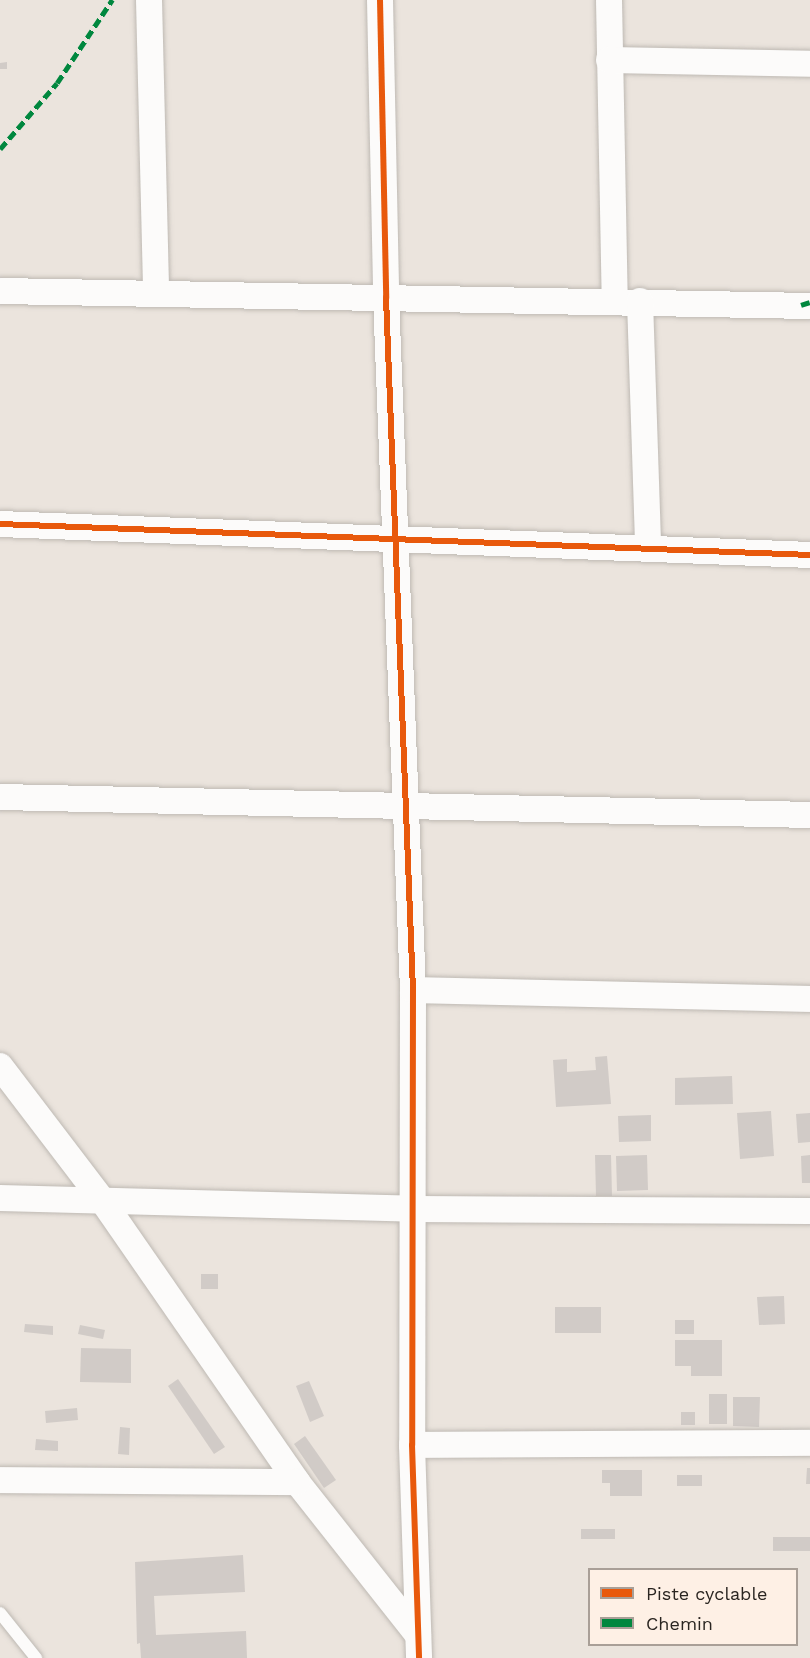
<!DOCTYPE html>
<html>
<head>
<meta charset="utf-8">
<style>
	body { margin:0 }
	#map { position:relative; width:810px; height:1658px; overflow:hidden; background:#ebe4dd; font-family:"Work Sans",sans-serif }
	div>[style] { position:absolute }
	.building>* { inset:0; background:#d1cbc7 }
	.roads { filter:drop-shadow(0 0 2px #beb9b3) drop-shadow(0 0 2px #beb9b3) }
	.lane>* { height:12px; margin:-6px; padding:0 6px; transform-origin:6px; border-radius:6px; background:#fcfbfa }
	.street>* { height:26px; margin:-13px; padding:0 13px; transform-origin:13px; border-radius:13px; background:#fcfbfa }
	.quiet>* { height:4.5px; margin-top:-2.25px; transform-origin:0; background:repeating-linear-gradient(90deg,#00873e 0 9px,transparent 0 13.5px) }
	.cycleway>* { height:6px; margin:-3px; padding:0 3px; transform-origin:3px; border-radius:3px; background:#e8590c }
	span { translate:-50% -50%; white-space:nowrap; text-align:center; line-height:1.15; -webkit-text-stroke:6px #fef0e5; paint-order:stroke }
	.legend { position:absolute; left:588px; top:1568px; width:210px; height:78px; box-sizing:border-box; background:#fef0e5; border:2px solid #a99f97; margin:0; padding:8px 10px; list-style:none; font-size:18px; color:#2a2521 }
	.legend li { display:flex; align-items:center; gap:12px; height:30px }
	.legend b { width:30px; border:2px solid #a99f97 }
</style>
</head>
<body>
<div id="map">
	<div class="building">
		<div style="clip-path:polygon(7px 62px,7px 69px,0 69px,0 63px)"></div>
		<div style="clip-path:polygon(607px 1056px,611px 1104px,556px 1107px,553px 1060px,567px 1059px,567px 1072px,596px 1070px,595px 1057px)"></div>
		<div style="clip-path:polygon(732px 1076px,733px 1104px,675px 1105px,675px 1078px)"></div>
		<div style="clip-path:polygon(771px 1111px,774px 1156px,740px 1159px,737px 1113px)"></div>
		<div style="clip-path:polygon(810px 1113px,810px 1142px,798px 1143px,796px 1114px)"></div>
		<div style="clip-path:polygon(651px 1115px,651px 1141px,619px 1142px,618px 1116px)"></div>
		<div style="clip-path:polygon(595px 1155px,611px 1155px,612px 1196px,596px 1196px)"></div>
		<div style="clip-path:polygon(647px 1155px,648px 1190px,617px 1191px,616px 1156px)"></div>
		<div style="clip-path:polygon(810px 1155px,810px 1183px,802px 1183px,801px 1156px)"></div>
		<div style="clip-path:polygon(201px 1274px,218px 1274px,218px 1289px,201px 1289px)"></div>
		<div style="clip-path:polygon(784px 1296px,785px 1324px,759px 1325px,757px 1297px)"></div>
		<div style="clip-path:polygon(555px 1307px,601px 1307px,601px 1333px,555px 1333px)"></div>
		<div style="clip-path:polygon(675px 1320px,694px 1320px,694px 1334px,675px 1334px)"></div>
		<div style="clip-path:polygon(25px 1324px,53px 1326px,53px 1335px,24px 1332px)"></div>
		<div style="clip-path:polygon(80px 1325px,105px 1330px,103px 1339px,78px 1334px)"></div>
		<div style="clip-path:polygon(675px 1340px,722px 1340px,722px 1376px,691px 1376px,691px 1366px,675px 1366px)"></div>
		<div style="clip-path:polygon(81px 1348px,131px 1349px,131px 1383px,80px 1382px)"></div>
		<div style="clip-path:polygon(178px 1379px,225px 1447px,214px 1454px,168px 1386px)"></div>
		<div style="clip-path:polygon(309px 1381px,324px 1416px,310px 1422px,296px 1386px)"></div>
		<div style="clip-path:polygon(709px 1394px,727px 1394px,727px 1424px,709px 1424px)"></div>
		<div style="clip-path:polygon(733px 1397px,760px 1397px,759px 1427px,733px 1426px)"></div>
		<div style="clip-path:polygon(77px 1408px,78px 1420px,46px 1423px,45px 1411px)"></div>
		<div style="clip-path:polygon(681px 1412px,695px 1412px,695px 1425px,681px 1425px)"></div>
		<div style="clip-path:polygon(120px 1427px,130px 1428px,129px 1455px,118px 1454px)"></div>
		<div style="clip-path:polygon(305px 1436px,336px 1480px,324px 1488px,294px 1444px)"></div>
		<div style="clip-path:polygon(36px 1439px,58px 1441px,58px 1451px,35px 1450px)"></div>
		<div style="clip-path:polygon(807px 1468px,810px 1468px,810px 1484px,806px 1484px)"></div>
		<div style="clip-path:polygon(602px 1470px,642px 1470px,642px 1496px,610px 1496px,610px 1483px,602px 1483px)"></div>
		<div style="clip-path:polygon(677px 1475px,702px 1475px,702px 1486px,677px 1486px)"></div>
		<div style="clip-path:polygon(581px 1529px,615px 1529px,615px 1539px,581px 1539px)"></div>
		<div style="clip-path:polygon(773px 1537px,810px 1537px,810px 1551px,773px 1551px)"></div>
		<div style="clip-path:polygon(243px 1555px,245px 1592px,154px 1596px,156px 1635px,246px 1631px,247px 1658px,141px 1658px,140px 1643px,137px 1644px,135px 1562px)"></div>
	</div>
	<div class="roads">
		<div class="lane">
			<div style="left:0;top:1613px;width:58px;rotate:51.3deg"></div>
		</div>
		<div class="street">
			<div style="left:149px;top:0;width:293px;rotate:88.6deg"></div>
			<div style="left:380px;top:0;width:297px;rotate:88.8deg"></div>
			<div style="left:386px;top:297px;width:694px;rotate:87.77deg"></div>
			<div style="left:413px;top:990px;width:455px;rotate:90.1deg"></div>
			<div style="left:412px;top:1445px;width:213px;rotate:88.1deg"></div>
			<div style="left:609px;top:0;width:301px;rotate:88.9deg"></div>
			<div style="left:609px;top:60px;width:201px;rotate:1.1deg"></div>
			<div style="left:0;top:291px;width:810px;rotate:1.06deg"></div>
			<div style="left:640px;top:301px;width:247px;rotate:88.1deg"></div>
			<div style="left:0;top:524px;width:811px;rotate:2.19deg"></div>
			<div style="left:0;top:797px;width:810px;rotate:1.27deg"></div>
			<div style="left:413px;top:990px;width:397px;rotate:1.3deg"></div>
			<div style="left:0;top:1066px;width:168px;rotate:52.7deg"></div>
			<div style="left:102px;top:1200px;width:343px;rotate:55.3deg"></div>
			<div style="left:297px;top:1482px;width:195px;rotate:51.7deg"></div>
			<div style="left:0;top:1198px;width:415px;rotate:1.5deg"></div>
			<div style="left:415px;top:1209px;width:395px;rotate:0.3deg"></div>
			<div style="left:412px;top:1445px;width:398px;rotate:-0.3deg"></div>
			<div style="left:0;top:1480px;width:297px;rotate:0.4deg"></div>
		</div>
	</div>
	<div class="quiet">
		<div style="left:0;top:149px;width:87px;rotate:-49.2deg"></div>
		<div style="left:57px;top:83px;width:100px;rotate:-56.5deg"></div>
		<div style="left:801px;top:305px;width:9px;rotate:-18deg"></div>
	</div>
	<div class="cycleway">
		<div style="left:380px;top:0;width:297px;rotate:88.8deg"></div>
		<div style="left:386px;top:297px;width:694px;rotate:87.77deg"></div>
		<div style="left:413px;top:990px;width:455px;rotate:90.1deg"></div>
		<div style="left:412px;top:1445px;width:213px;rotate:88.1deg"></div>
		<div style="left:0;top:524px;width:811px;rotate:2.19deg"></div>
	</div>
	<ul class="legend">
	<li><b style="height:8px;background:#e8590c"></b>Piste cyclable</li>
	<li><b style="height:8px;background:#00873e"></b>Chemin</li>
	</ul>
</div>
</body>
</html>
